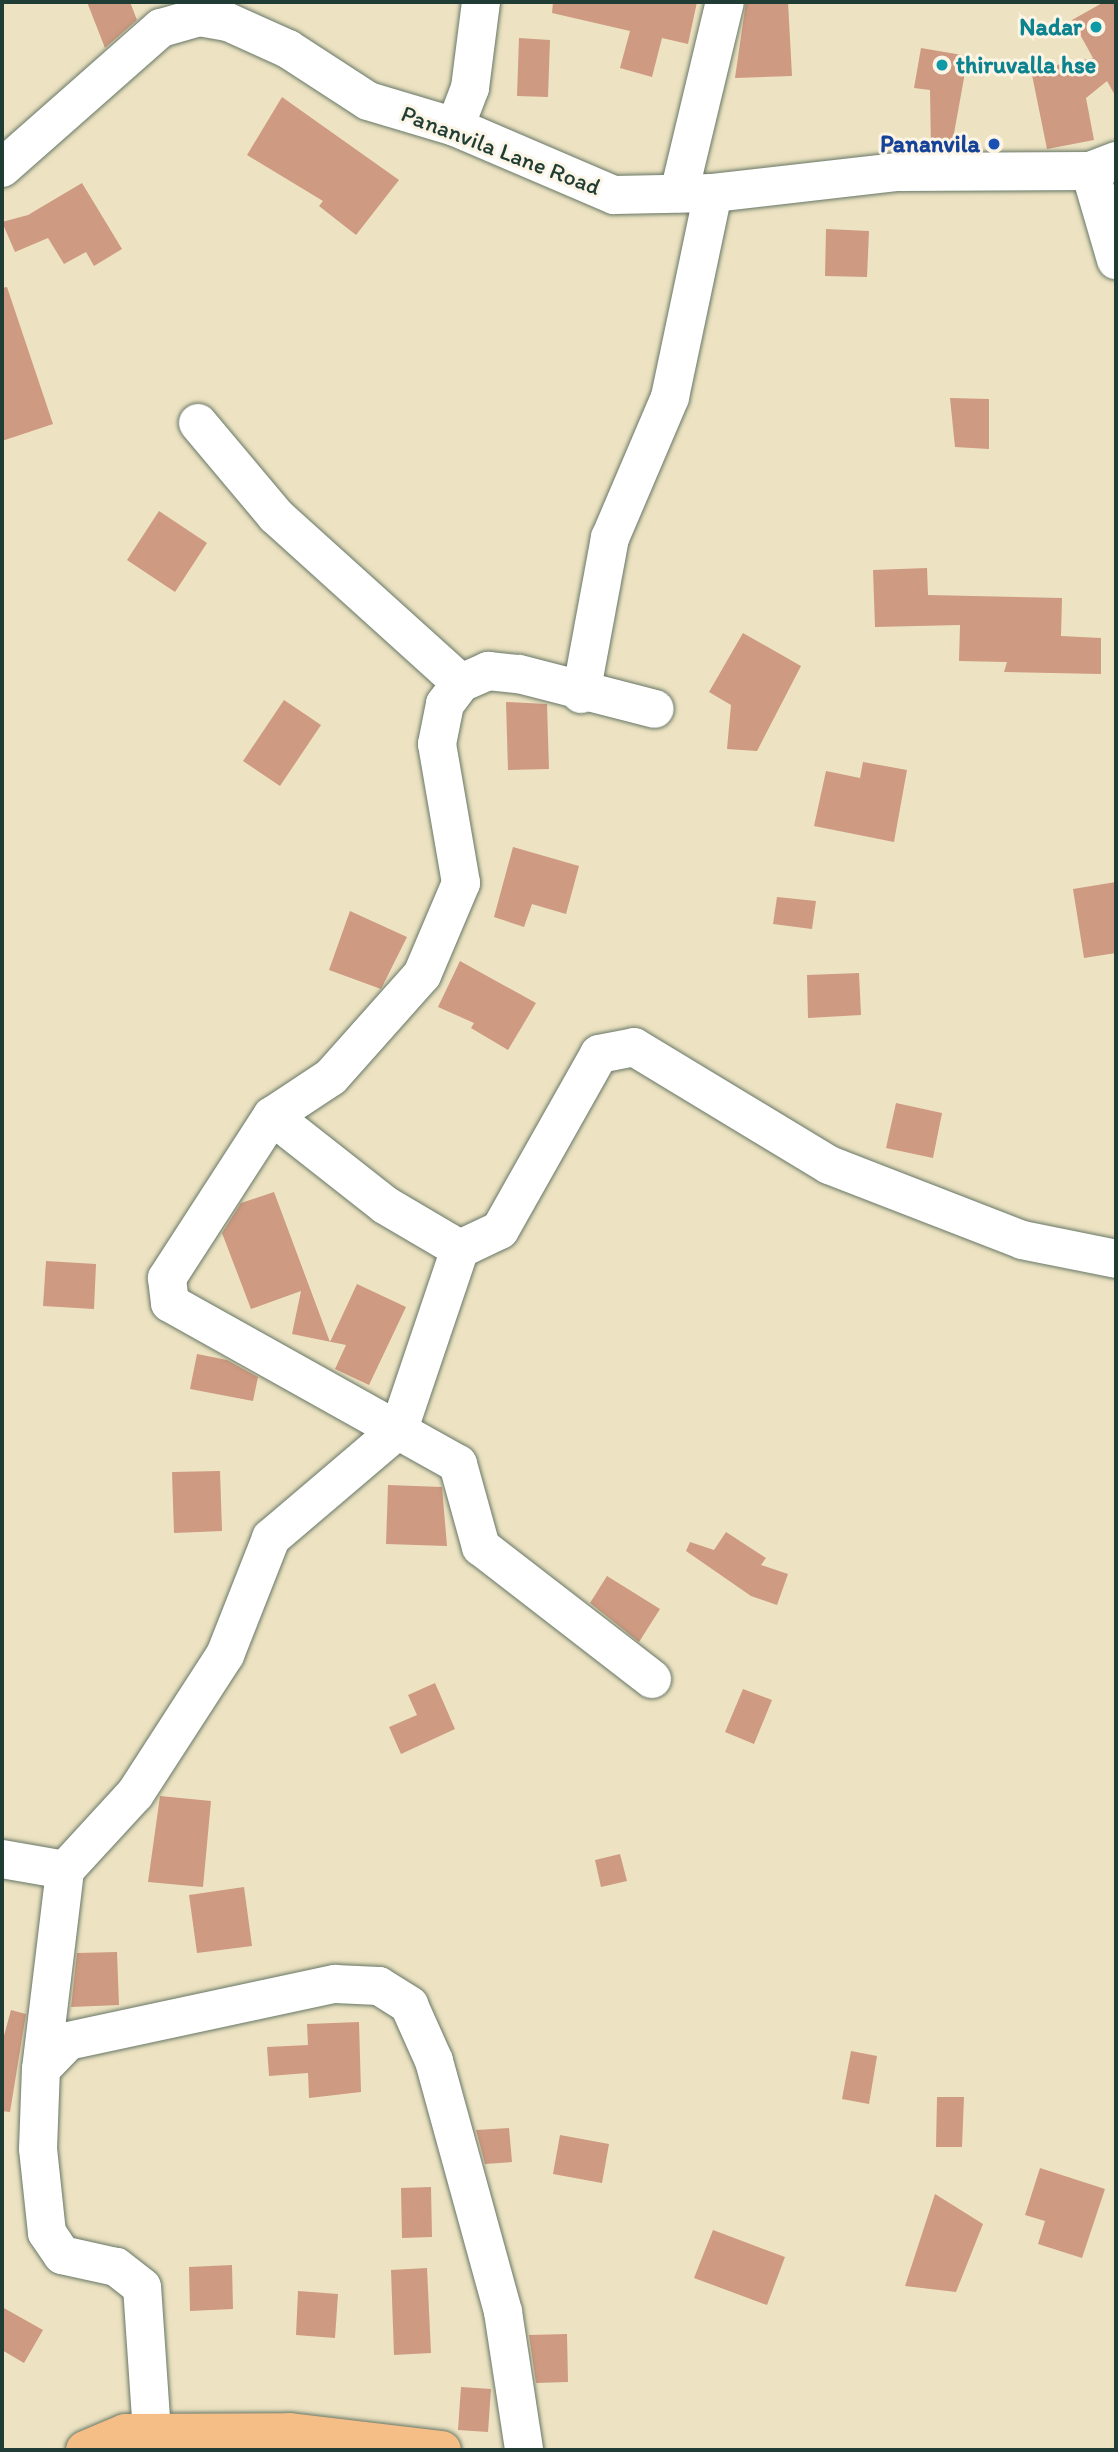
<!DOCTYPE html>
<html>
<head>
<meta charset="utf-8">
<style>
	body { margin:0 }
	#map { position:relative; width:1118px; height:2452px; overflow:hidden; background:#ede3c2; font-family:Itim,sans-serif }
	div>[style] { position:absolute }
	.building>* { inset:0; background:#ce9a81 }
	.roads { filter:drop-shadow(0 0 2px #677766) drop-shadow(0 0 2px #677766) }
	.minor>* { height:38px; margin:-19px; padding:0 19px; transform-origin:19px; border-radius:19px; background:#fff }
	.major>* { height:38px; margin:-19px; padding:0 19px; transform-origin:19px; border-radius:19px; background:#f6be87 }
	.dots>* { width:19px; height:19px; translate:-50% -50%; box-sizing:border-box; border:4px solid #fcf5e5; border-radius:50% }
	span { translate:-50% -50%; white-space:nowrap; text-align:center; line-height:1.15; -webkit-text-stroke:6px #fcf5e5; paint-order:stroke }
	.culture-label { font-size:24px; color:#0d838f; font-weight:700 }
	.right { translate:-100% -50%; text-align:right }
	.left { translate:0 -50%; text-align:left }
	.transit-label { font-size:24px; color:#164399; font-weight:700 }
	.street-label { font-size:24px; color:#1f3d34 }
	.frame { position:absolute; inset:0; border:4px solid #1f3d34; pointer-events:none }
</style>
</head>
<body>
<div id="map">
	<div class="building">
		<div style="clip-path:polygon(87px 2px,130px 2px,137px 20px,105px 48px)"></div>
		<div style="clip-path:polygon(553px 2px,697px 2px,688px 44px,662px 38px,652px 77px,620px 68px,630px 31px,552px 13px)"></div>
		<div style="clip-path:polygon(746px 2px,788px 2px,792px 76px,735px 78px)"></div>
		<div style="clip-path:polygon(1104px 2px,1116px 2px,1116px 97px,1107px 81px,1086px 98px,1094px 140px,1047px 149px,1031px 70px,1093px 58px,1072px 20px)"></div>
		<div style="clip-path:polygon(519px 38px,550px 40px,548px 97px,517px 96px)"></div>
		<div style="clip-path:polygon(921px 48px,968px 56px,951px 150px,931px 150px,930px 90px,914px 88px)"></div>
		<div style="clip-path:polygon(282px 97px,399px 180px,356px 235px,319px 206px,323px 201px,247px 155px)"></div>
		<div style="clip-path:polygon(82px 183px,122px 249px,94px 266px,86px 252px,64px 264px,48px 238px,15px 252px,2px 222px,28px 215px)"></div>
		<div style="clip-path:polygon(826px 229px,869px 231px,867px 277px,825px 276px)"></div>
		<div style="clip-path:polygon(7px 287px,53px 424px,2px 441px,2px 288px)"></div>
		<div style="clip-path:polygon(950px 398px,989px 399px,989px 449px,955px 447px)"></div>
		<div style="clip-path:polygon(159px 511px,207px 543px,175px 592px,127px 560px)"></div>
		<div style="clip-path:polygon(927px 568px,928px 595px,1062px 598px,1061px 636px,1101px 638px,1101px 674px,1004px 672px,1007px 662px,959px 661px,960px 625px,875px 627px,873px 570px)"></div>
		<div style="clip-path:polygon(743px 633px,801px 666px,757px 751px,727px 749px,731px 705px,709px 692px)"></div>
		<div style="clip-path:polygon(284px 700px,321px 725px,280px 786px,243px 761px)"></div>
		<div style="clip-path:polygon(506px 702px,547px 704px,549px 769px,508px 770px)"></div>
		<div style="clip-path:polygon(863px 762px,907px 770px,894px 842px,814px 826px,826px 771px,860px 778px)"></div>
		<div style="clip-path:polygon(513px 847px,579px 866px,566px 914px,532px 904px,524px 927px,494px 917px)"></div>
		<div style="clip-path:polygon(1116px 882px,1116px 953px,1084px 958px,1073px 889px)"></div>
		<div style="clip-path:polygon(777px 897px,816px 901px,812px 929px,773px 924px)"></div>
		<div style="clip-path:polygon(350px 911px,407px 937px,381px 989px,329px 970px)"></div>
		<div style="clip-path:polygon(460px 961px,536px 1003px,508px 1050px,471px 1028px,474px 1023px,438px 1007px)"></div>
		<div style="clip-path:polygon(859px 973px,861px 1015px,808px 1018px,807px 975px)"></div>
		<div style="clip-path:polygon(896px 1103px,942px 1113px,933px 1158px,886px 1148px)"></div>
		<div style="clip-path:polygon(274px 1192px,330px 1342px,357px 1284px,406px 1307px,369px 1385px,335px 1369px,346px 1345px,292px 1334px,301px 1291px,251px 1309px,222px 1233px,241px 1203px)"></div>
		<div style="clip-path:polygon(46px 1261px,96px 1264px,94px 1309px,43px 1306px)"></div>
		<div style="clip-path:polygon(197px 1354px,227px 1360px,258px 1377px,253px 1401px,190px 1389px)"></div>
		<div style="clip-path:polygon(220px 1471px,222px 1531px,174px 1533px,172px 1472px)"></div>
		<div style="clip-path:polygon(388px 1485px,442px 1487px,447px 1546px,386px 1544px)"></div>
		<div style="clip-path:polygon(726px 1532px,766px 1558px,761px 1565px,788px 1574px,777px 1605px,751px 1596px,686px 1551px,690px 1542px,714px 1550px)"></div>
		<div style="clip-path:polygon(607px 1576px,660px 1609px,639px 1642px,590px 1603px)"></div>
		<div style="clip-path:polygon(435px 1683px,455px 1729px,401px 1754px,389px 1727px,417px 1715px,408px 1695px)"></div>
		<div style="clip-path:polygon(743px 1689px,772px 1700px,754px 1744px,725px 1732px)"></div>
		<div style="clip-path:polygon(160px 1796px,211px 1801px,203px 1887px,148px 1882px)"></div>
		<div style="clip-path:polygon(620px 1854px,627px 1881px,601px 1887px,595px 1860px)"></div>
		<div style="clip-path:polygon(244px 1887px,252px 1946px,197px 1953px,189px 1895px)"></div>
		<div style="clip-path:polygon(117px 1952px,119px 2005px,71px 2007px,77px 1953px)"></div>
		<div style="clip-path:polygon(11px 2010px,26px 2014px,10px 2112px,2px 2111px,2px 2043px)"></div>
		<div style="clip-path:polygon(359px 2022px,361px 2092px,309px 2098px,308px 2073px,269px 2076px,267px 2047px,308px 2045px,307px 2024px)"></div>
		<div style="clip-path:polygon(851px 2051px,877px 2056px,869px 2104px,842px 2099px)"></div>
		<div style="clip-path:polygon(937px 2097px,964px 2097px,962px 2147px,936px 2147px)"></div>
		<div style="clip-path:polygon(509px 2128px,512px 2162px,485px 2164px,476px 2130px)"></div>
		<div style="clip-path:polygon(560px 2135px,609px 2144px,602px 2183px,553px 2174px)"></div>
		<div style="clip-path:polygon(1040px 2168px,1105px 2189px,1082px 2258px,1038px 2244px,1045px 2221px,1025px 2215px)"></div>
		<div style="clip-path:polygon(431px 2187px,432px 2237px,402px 2238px,401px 2188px)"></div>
		<div style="clip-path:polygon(935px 2194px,983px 2224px,956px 2292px,905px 2286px)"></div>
		<div style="clip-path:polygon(713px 2230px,785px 2257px,767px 2305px,694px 2278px)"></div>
		<div style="clip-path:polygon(232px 2265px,233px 2309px,190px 2311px,189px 2267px)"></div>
		<div style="clip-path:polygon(427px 2268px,431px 2353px,394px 2355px,391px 2270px)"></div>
		<div style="clip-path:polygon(298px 2291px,338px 2294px,335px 2338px,296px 2335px)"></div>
		<div style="clip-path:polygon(2px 2307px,43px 2330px,24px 2363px,2px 2350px)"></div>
		<div style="clip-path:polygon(567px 2334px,568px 2382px,536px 2383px,529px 2335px)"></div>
		<div style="clip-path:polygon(461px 2387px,491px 2389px,488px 2432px,458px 2430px)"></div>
	</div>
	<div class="roads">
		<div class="minor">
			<div style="left:455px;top:127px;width:42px;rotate:-69deg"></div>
			<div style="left:470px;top:88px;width:87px;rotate:-82.7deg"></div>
			<div style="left:2px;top:168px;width:212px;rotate:-41.4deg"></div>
			<div style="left:161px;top:28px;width:40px;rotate:-16deg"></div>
			<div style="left:199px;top:17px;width:29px;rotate:10deg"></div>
			<div style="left:228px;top:22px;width:66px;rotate:24.2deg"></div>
			<div style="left:288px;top:49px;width:95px;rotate:33deg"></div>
			<div style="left:368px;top:101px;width:91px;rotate:16.6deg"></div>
			<div style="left:455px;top:127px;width:173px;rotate:23.2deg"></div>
			<div style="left:614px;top:195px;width:99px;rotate:-1.2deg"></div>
			<div style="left:713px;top:193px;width:186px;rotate:-6.5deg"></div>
			<div style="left:898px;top:172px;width:192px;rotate:-0.3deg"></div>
			<div style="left:1090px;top:171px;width:28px;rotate:-21deg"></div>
			<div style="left:1090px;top:171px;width:93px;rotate:73.7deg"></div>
			<div style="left:679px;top:193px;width:196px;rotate:-76.5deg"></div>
			<div style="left:198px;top:423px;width:121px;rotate:50deg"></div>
			<div style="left:276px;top:516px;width:249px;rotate:42.1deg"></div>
			<div style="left:581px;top:694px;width:159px;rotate:-79.5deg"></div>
			<div style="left:610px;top:538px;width:153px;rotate:-66.9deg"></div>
			<div style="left:670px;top:397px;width:208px;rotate:-78.1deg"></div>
			<div style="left:272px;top:1116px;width:144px;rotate:38.2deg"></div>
			<div style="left:385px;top:1205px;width:87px;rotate:30.4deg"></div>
			<div style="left:460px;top:1249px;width:44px;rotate:-25.4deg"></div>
			<div style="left:500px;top:1230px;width:202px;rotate:-60.6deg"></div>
			<div style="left:599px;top:1054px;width:36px;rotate:-11deg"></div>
			<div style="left:634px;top:1047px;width:228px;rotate:31.2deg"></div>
			<div style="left:829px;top:1165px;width:207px;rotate:21.2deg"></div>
			<div style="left:1022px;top:1240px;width:96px;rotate:11.4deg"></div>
			<div style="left:652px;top:1679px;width:216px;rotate:-142.3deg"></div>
			<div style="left:481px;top:1547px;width:86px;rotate:-105.5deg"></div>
			<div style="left:458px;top:1464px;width:330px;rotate:-150.8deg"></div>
			<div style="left:170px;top:1303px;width:25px;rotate:-97deg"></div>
			<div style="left:167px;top:1278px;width:193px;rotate:-57.1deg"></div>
			<div style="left:272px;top:1116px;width:71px;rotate:-33.5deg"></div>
			<div style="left:331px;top:1077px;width:137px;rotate:-48.3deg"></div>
			<div style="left:422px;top:975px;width:100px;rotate:-67deg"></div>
			<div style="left:461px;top:883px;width:141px;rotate:-99.8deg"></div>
			<div style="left:437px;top:744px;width:41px;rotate:-78.7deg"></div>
			<div style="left:445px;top:704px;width:26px;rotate:-53deg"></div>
			<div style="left:461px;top:683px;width:30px;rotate:-24deg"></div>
			<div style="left:488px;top:671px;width:31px;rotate:6deg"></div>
			<div style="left:519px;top:674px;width:140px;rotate:14.4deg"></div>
			<div style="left:2px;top:1859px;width:64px;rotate:9.9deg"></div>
			<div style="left:41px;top:2069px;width:200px;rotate:-83.1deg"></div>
			<div style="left:65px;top:1870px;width:103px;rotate:-47.4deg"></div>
			<div style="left:135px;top:1794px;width:166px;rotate:-57.1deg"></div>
			<div style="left:225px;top:1655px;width:126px;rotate:-68.5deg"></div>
			<div style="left:271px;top:1538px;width:168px;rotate:-40.4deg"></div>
			<div style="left:399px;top:1429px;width:190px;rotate:-71.3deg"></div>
			<div style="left:152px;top:2433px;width:146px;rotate:-93.9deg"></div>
			<div style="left:142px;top:2287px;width:33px;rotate:-142deg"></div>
			<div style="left:116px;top:2267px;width:55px;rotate:-167.5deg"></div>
			<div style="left:62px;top:2255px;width:27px;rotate:-124deg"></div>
			<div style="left:47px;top:2233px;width:84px;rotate:-96.1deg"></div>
			<div style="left:38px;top:2149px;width:80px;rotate:-87.9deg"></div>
			<div style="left:41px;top:2069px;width:39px;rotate:-46deg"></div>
			<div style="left:68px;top:2041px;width:273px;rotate:-12.1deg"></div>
			<div style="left:335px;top:1984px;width:44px;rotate:2.6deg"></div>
			<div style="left:379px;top:1986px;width:36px;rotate:32deg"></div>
			<div style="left:409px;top:2005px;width:61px;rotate:65.9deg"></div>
			<div style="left:434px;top:2061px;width:260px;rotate:74.6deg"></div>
			<div style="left:503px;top:2312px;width:140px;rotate:81.3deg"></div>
		</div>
		<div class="major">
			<div style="left:85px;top:2450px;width:43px;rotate:-23deg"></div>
			<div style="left:125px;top:2433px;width:165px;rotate:-0.3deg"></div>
			<div style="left:290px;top:2432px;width:153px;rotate:6.8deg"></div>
		</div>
	</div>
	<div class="dots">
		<div style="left:1096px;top:27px;background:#0f9aa8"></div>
		<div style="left:942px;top:65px;background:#0f9aa8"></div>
		<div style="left:994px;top:144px;background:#1a4fb4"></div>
	</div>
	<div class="culture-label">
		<span class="right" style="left:1082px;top:27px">Nadar</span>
		<span class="left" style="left:956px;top:65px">thiruvalla hse</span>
	</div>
	<div class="transit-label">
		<span class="right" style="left:980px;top:144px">Pananvila</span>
	</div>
	<div class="street-label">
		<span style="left:501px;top:150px;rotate:21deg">Pananvila Lane Road</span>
	</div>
	<div class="frame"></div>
</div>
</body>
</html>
